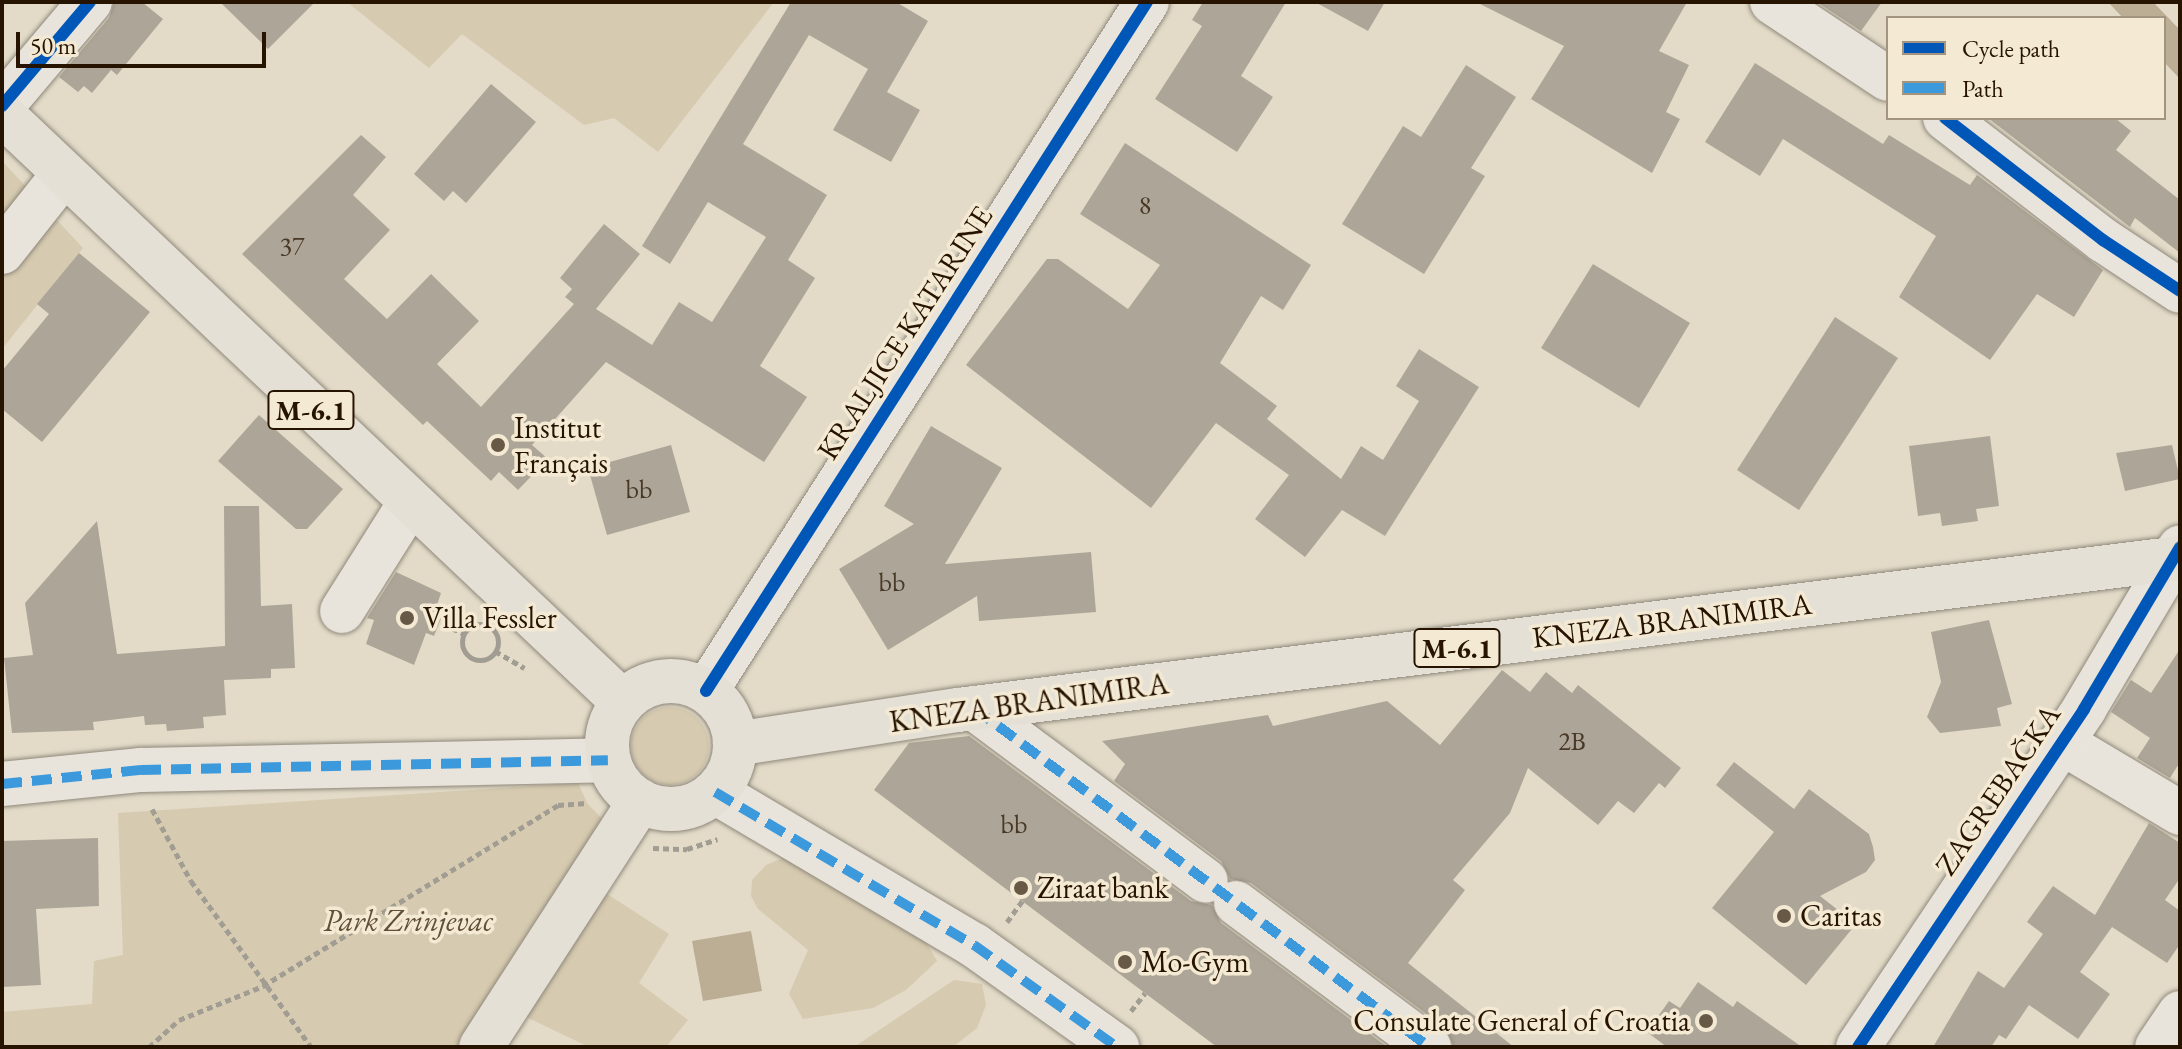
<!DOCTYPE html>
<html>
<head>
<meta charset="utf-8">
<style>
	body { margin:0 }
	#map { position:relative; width:2182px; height:1049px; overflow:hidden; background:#e3dbc8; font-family:"EB Garamond",serif }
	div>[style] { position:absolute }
	.green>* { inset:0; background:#d6cab0 }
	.round { border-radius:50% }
	.water>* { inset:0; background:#bbae94 }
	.building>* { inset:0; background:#ada698 }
	.path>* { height:5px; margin-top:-2.5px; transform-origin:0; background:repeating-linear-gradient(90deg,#a29d93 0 6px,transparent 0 10px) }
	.path>.ring { margin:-2.5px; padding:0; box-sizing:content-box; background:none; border:5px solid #a29d93; border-radius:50% }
	.roads { filter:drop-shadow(0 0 2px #8f887b) drop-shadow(0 0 2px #8f887b) }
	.minor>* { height:44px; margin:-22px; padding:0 22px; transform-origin:22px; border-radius:22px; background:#e9e4db }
	.major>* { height:44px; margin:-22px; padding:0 22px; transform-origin:22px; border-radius:22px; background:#e5e0d6 }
	.major>.ring { margin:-22px; padding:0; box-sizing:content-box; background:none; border:44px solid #e5e0d6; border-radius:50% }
	.quiet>* { height:10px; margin-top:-5px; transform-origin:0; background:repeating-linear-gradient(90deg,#3c9adc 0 20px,transparent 0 30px) }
	.cycleway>* { height:12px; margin:-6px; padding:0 6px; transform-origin:6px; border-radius:6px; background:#0057b8 }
	.dots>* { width:22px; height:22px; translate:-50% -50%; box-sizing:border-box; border:4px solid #f4ead4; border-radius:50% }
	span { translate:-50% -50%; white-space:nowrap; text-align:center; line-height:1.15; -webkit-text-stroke:7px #f4ead4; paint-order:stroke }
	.number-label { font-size:26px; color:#483826 }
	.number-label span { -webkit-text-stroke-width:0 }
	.shield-label span { padding:2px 6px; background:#f4ead4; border:2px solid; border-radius:6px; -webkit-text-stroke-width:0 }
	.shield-label { font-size:28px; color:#261300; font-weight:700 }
	.street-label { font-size:30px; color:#261300 }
	.poi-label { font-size:30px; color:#261300 }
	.left { translate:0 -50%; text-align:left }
	.right { translate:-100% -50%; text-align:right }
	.park-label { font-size:30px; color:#604e37; font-style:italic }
	.frame { position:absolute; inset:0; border:4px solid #261300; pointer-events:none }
	.legend { position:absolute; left:1886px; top:16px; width:280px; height:104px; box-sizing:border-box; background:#f4ead4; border:2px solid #a2947f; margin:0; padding:10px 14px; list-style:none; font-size:24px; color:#261300 }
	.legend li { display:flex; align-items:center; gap:16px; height:40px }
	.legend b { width:40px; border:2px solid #a2947f }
	.scale { position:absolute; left:16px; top:32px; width:250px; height:36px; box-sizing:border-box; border:4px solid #261300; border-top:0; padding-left:10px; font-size:24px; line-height:28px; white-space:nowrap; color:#261300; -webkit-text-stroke:6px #f4ead4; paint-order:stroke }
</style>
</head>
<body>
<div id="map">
	<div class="green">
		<div style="clip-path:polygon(347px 2px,774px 2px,658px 152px,614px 118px,584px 125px,462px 34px,429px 68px)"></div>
		<div style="clip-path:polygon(2px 161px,83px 248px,2px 349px)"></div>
		<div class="round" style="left:631px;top:707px;width:78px;height:78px"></div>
		<div style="clip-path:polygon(578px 783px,587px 803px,609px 826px,480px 1047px,2px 1047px,2px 1012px,92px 1004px,94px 961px,123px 955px,118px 813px)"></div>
		<div style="clip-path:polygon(793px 854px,918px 928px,937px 961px,906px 990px,873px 1008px,803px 1019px,789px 994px,808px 950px,758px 909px,751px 896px,752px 880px,766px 865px)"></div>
		<div style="clip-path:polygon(601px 890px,669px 934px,639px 983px,688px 1020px,666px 1047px,589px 1047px,522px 1015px)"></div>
		<div style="clip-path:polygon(954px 980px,982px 984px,986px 1005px,977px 1028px,953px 1047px,854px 1047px)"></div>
	</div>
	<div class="water">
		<div style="clip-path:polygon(2108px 2px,2153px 2px,2180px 30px,2180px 79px,2164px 62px,2164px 18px,2123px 18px)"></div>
		<div style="clip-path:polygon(751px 931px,762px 991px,703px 1001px,692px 941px)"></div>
	</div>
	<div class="building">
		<div style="clip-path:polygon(114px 2px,142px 2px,163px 19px,117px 75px,111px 70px,92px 93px,84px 86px,78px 92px,59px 77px,109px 18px)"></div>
		<div style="clip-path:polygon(220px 2px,315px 2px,268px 49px)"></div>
		<div style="clip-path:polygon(791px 2px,896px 2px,928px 21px,887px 92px,920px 110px,891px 162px,833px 130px,868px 69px,809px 35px,743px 144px,827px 195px,788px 260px,815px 278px,760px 366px,807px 397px,764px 462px,606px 362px,532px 445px,548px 459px,518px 490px,499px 472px,491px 481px,427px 421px,423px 425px,242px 254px,361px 135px,386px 157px,353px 195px,390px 230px,344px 279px,387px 319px,431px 274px,479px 321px,437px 364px,481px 407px,574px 304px,565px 297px,572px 289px,560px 278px,604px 224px,640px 254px,596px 309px,652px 345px,679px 302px,712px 322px,766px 237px,708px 202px,670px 264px,642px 246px)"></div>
		<div style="clip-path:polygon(1203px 2px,1286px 2px,1241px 76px,1273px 97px,1237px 152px,1155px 99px,1202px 26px,1192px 20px)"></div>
		<div style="clip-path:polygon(1315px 2px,1385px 2px,1368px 31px)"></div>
		<div style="clip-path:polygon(1476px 2px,1687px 2px,1659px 51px,1689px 65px,1666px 112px,1680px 119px,1652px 173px,1531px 99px,1564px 46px)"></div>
		<div style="clip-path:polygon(1817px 2px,1882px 2px,1861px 31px)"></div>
		<div style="clip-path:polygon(1755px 63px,1883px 144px,1889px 135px,1970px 185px,1977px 175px,2103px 270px,2074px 317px,2037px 294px,1990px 360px,1899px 297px,1936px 236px,1783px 139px,1760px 176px,1705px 142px)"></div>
		<div style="clip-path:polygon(1466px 65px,1516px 97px,1471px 168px,1485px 176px,1424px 274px,1342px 224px,1403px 126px,1421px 137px)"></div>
		<div style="clip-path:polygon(491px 84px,536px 122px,466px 203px,453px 191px,444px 201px,414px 174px)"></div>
		<div style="clip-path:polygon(1988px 118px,2115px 118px,2131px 131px,2116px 150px,2180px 200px,2180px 253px,2135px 218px,2130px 227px)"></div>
		<div style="clip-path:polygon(1125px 143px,1311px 265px,1283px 310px,1261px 296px,1220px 363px,1277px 406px,1267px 419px,1341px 479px,1361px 446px,1383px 460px,1419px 401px,1396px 386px,1419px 349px,1479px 387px,1385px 536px,1342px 510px,1305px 557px,1255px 519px,1289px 475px,1216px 423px,1151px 508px,966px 365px,1047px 259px,1058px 259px,1128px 309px,1160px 265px,1080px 214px)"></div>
		<div style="clip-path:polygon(79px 253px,150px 312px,42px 442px,2px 409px,2px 371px,49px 314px,37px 304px)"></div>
		<div style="clip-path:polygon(1593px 264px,1690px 323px,1639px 408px,1541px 348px)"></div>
		<div style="clip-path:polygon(1835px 317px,1898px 358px,1799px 510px,1737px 470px)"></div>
		<div style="clip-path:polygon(259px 415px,343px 489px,307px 529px,296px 529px,218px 461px)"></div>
		<div style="clip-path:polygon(931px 426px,1002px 468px,945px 564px,1091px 552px,1096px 612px,979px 621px,977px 596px,888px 650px,839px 569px,914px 524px,884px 506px)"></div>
		<div style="clip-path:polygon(1990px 436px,1999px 506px,1976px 509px,1978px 521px,1942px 526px,1940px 513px,1918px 516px,1909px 446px)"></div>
		<div style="clip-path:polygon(671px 445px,690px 512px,607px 535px,588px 468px)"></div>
		<div style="clip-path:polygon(2172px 445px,2180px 479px,2125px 491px,2116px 453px)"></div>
		<div style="clip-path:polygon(224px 506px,259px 506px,261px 606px,292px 604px,295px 668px,271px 669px,271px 678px,224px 680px,226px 715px,203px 717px,204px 728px,167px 731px,166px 724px,145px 725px,144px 716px,93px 722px,94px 730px,12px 733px,4px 658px,33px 655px,25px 603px,97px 521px,117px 654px,225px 646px)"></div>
		<div style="clip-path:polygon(396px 572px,441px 593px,436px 608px,444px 611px,434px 636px,426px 633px,414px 665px,366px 644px,374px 620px,367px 618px)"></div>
		<div style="clip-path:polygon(1989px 620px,2012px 704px,1997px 708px,2001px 726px,1940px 733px,1927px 717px,1941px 682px,1931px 632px)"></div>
		<div style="clip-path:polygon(2180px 649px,2180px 762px,2170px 778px,2137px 758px,2150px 738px,2111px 712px,2131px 680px,2151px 693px)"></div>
		<div style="clip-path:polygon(1502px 670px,1530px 692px,1546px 672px,1572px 693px,1578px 685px,1681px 768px,1665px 788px,1659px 783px,1634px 813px,1618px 801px,1598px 825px,1528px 768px,1510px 813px,1453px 880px,1465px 890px,1408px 963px,1514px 1047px,1454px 1047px,1444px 1027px,1251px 883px,1230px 879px,1221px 861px,1114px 781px,1125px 764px,1102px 741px,1268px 715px,1273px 726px,1387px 701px,1440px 745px)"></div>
		<div style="clip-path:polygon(969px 736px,1191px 901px,1212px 905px,1221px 923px,1387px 1047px,1217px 1047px,874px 790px,909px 743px)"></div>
		<div style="clip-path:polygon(1734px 762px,1794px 809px,1809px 789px,1869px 834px,1873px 847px,1875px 860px,1866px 872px,1820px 896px,1856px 924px,1806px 985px,1712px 908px,1774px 832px,1716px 785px)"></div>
		<div style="clip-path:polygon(2149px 823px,2180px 843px,2180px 878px,2165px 900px,2180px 911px,2180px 944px,2167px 963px,2112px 927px,2080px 972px,2110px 994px,2078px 1039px,2029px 1005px,2006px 1039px,1999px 1035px,1991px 1047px,1933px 1047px,1978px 971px,2004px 988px,2043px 934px,2027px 922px,2053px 886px,2095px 915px)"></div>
		<div style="clip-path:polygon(98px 838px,99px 906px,36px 909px,41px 985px,2px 987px,2px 841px)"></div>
		<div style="clip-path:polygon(1698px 982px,1733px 1007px,1737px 1001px,1802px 1047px,1667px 1047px,1647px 1032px,1669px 1001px,1680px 1008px)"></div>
	</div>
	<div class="path">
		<div style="left:443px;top:624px;width:23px;rotate:25deg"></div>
		<div class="ring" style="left:462px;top:624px;width:31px;height:31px"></div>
		<div style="left:495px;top:651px;width:34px;rotate:30deg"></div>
		<div style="left:152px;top:809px;width:82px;rotate:61.6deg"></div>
		<div style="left:191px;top:881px;width:205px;rotate:54.1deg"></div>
		<div style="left:653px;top:848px;width:34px;rotate:2deg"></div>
		<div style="left:687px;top:849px;width:32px;rotate:-18deg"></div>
		<div style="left:1007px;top:922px;width:29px;rotate:-54deg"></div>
		<div style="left:1131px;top:1011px;width:23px;rotate:-52deg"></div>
		<div style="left:149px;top:1047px;width:40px;rotate:-42deg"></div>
		<div style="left:179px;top:1020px;width:91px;rotate:-22deg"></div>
		<div style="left:263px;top:986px;width:346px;rotate:-31.5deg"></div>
		<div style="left:558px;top:805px;width:29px;rotate:-4deg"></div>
	</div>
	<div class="roads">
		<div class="minor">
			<div style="left:1772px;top:2px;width:139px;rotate:33.6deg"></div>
			<div style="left:2px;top:106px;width:136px;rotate:-49.8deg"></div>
			<div style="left:1945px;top:118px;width:200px;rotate:37.7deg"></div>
			<div style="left:2103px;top:240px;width:92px;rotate:33.5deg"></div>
			<div style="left:2px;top:252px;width:98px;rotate:-51.6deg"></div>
			<div style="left:342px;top:611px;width:128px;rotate:-57.8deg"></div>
			<div style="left:706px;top:691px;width:818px;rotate:-57.38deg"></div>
			<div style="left:974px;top:708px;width:289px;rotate:36.7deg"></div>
			<div style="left:2061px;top:742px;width:139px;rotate:30.8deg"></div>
			<div style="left:2px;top:784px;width:140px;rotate:-5.8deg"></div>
			<div style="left:141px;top:770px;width:467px;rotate:-1.2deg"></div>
			<div style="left:715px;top:792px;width:301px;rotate:30.6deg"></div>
			<div style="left:974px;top:945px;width:176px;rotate:35.5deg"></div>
			<div style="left:1236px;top:903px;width:241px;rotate:36.7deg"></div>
			<div style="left:1858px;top:1047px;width:407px;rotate:-56.2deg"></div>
			<div style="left:2084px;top:709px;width:188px;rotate:-59.3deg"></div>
			<div style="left:2157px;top:1047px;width:41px;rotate:-55.9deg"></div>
		</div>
		<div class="major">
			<div style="left:2px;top:114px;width:855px;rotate:43.44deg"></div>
			<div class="ring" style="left:607px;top:681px;width:84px;height:84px"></div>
			<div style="left:735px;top:744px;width:226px;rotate:-8.7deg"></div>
			<div style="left:958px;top:710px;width:1231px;rotate:-7.09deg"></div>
			<div style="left:481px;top:1047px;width:293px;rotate:-57.1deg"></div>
		</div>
	</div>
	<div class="quiet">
		<div style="left:974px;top:708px;width:567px;rotate:36.69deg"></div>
		<div style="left:2px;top:784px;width:140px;rotate:-5.8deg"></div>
		<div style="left:141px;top:770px;width:467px;rotate:-1.2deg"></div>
		<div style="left:715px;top:792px;width:301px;rotate:30.6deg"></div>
		<div style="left:974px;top:945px;width:176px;rotate:35.5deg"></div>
	</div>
	<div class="cycleway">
		<div style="left:2px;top:106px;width:136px;rotate:-49.8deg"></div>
		<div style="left:1945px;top:118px;width:200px;rotate:37.7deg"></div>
		<div style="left:2103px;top:240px;width:92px;rotate:33.5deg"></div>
		<div style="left:706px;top:691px;width:818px;rotate:-57.38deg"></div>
		<div style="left:1858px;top:1047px;width:407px;rotate:-56.2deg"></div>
		<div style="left:2084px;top:709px;width:188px;rotate:-59.3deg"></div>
	</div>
	<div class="dots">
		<div style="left:498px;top:445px;background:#685946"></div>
		<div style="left:407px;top:618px;background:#685946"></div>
		<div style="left:1021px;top:888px;background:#685946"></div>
		<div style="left:1784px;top:916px;background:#685946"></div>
		<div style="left:1125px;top:962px;background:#685946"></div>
		<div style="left:1706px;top:1021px;background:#685946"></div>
	</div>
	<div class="number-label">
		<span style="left:1145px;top:206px">8</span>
		<span style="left:292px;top:247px">37</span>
		<span style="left:639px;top:490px">bb</span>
		<span style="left:892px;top:583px">bb</span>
		<span style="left:1572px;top:742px">2B</span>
		<span style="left:1014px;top:825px">bb</span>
	</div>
	<div class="shield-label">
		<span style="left:311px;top:410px">M-6.1</span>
		<span style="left:1457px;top:648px">M-6.1</span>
	</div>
	<div class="street-label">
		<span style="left:905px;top:333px;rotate:-57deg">KRALJICE KATARINE</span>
		<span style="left:1672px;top:621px;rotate:-7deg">KNEZA BRANIMIRA</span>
		<span style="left:1029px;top:703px;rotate:-8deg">KNEZA BRANIMIRA</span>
		<span style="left:1998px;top:790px;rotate:-56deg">ZAGREBAČKA</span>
	</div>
	<div class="poi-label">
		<span class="left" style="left:514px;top:445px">Institut<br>Français</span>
		<span class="left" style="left:423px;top:618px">Villa Fessler</span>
		<span class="left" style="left:1037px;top:888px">Ziraat bank</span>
		<span class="left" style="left:1800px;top:916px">Caritas</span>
		<span class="left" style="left:1141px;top:962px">Mo-Gym</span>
		<span class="right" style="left:1690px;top:1021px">Consulate General of Croatia</span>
	</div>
	<div class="park-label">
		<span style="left:408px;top:921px">Park Zrinjevac</span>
	</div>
	<div class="frame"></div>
	<ul class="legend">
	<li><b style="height:10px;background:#0057b8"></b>Cycle path</li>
	<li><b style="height:10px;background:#3c9adc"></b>Path</li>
	</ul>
	<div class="scale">50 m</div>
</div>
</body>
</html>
